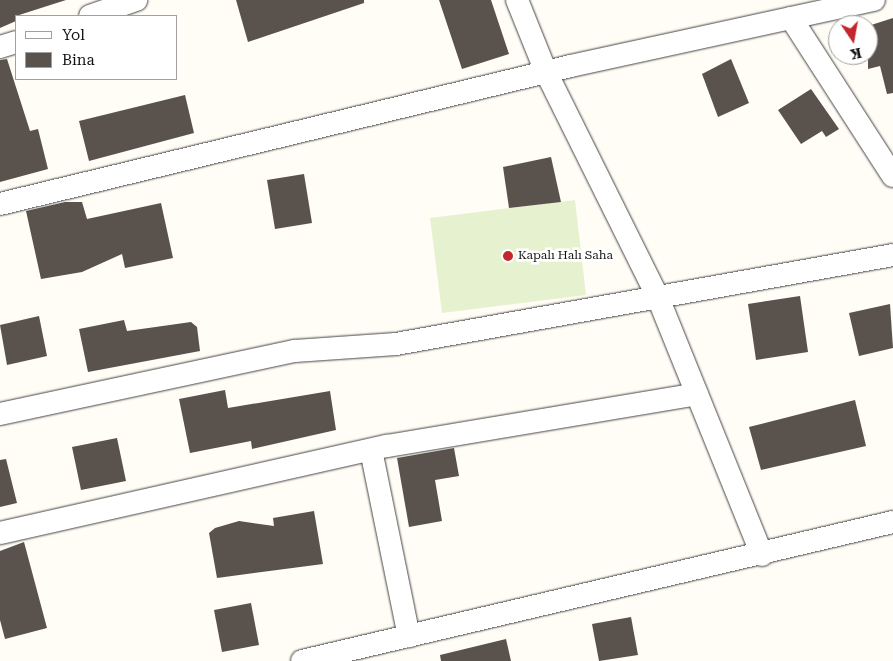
<!DOCTYPE html>
<html>
<head>
<meta charset="utf-8">
<style>
	body { margin:0 }
	#map { position:relative; width:893px; height:661px; overflow:hidden; background:#fffdf5; font-family:"Roboto Serif",serif }
	div>[style] { position:absolute }
	.pitch>* { inset:0; background:#e6f2cf }
	.building>* { inset:0; background:#5a524d }
	.roads { filter:drop-shadow(0 0 1px #444) drop-shadow(0 0 1px #444) }
	.minor>* { height:22px; margin:-11px; padding:0 11px; transform-origin:11px; border-radius:11px; background:#fff }
	.dots>* { width:14px; height:14px; translate:-50% -50%; box-sizing:border-box; border:2px solid #fff; border-radius:50% }
	span { translate:-50% -50%; white-space:nowrap; text-align:center; line-height:1.15; -webkit-text-stroke:5px #fff; paint-order:stroke }
	.poi-label { font-size:12px; color:#111 }
	.left { translate:0 -50%; text-align:left }
	.legend { position:absolute; left:15px; top:15px; width:162px; height:65px; box-sizing:border-box; background:#fff; border:1px solid #a0a0a0; margin:0; padding:6px 9px; list-style:none; font-size:15px; color:#111 }
	.legend li { display:flex; align-items:center; gap:10px; height:25px }
	.legend b { width:25px; border:1px solid #a0a0a0 }
	.north { position:absolute; left:828px; top:15px; width:50px; height:50px; box-sizing:border-box; background:#fff; border:1px solid #a0a0a0; border-radius:50%; rotate:168deg; font-size:14px; font-weight:700; line-height:20px; text-align:center; color:#111 }
	.north::after { content:''; display:block; margin:auto; width:18px; height:22px; background:#c4262e; clip-path:polygon(50% 0,100% 100%,50% 72%,0 100%) }
</style>
</head>
<body>
<div id="map">
	<div class="pitch">
		<div style="clip-path:polygon(575px 200px,586px 295px,442px 313px,430px 218px)"></div>
	</div>
	<div class="building">
		<div style="clip-path:polygon(0 0,66px 0,16px 16px,16px 21px,0 28px)"></div>
		<div style="clip-path:polygon(236px 0,364px 0,364px 3px,248px 42px)"></div>
		<div style="clip-path:polygon(439px 0,491px 0,509px 54px,462px 69px)"></div>
		<div style="clip-path:polygon(893px 18px,893px 93px,887px 94px,880px 66px,868px 69px,868px 26px)"></div>
		<div style="clip-path:polygon(7px 59px,30px 131px,38px 129px,48px 169px,0 182px,0 60px)"></div>
		<div style="clip-path:polygon(731px 59px,749px 103px,718px 117px,702px 74px)"></div>
		<div style="clip-path:polygon(811px 89px,839px 129px,826px 137px,822px 131px,801px 144px,778px 110px)"></div>
		<div style="clip-path:polygon(185px 95px,194px 133px,89px 161px,79px 121px)"></div>
		<div style="clip-path:polygon(551px 157px,561px 202px,509px 208px,503px 167px)"></div>
		<div style="clip-path:polygon(304px 174px,312px 223px,275px 229px,267px 180px)"></div>
		<div style="clip-path:polygon(65px 202px,82px 202px,87px 219px,161px 203px,173px 258px,125px 268px,122px 254px,82px 272px,41px 279px,26px 211px)"></div>
		<div style="clip-path:polygon(800px 296px,808px 352px,756px 360px,748px 304px)"></div>
		<div style="clip-path:polygon(890px 304px,893px 348px,859px 356px,849px 313px)"></div>
		<div style="clip-path:polygon(39px 316px,47px 356px,7px 365px,0 325px)"></div>
		<div style="clip-path:polygon(124px 320px,127px 331px,191px 322px,197px 327px,200px 351px,88px 372px,79px 329px)"></div>
		<div style="clip-path:polygon(225px 390px,228px 408px,330px 391px,336px 430px,252px 449px,251px 441px,190px 453px,179px 399px)"></div>
		<div style="clip-path:polygon(855px 400px,866px 446px,761px 470px,749px 427px)"></div>
		<div style="clip-path:polygon(117px 438px,126px 481px,81px 490px,72px 447px)"></div>
		<div style="clip-path:polygon(454px 448px,459px 476px,435px 480px,442px 521px,409px 527px,397px 458px)"></div>
		<div style="clip-path:polygon(6px 459px,17px 503px,0 507px,0 460px)"></div>
		<div style="clip-path:polygon(314px 511px,323px 564px,217px 578px,209px 533px,215px 528px,239px 521px,274px 526px,273px 518px)"></div>
		<div style="clip-path:polygon(24px 542px,47px 628px,5px 639px,0 620px,0 551px)"></div>
		<div style="clip-path:polygon(251px 603px,259px 645px,222px 652px,214px 610px)"></div>
		<div style="clip-path:polygon(631px 617px,638px 655px,599px 661px,592px 624px)"></div>
		<div style="clip-path:polygon(506px 639px,511px 661px,441px 661px,440px 655px)"></div>
	</div>
	<div class="roads">
		<div class="minor">
			<div style="left:517px;top:0;width:78px;rotate:68.1deg"></div>
			<div style="left:546px;top:72px;width:254px;rotate:63.6deg"></div>
			<div style="left:659px;top:300px;width:275px;rotate:68deg"></div>
			<div style="left:90px;top:16px;width:49px;rotate:-19.2deg"></div>
			<div style="left:791px;top:18px;width:188px;rotate:57.2deg"></div>
			<div style="left:0;top:47px;width:17px;rotate:-17deg"></div>
			<div style="left:0;top:204px;width:587px;rotate:-13.59deg"></div>
			<div style="left:571px;top:66px;width:310px;rotate:-12.3deg"></div>
			<div style="left:0;top:414px;width:302px;rotate:-12.1deg"></div>
			<div style="left:295px;top:351px;width:101px;rotate:-4deg"></div>
			<div style="left:396px;top:344px;width:505px;rotate:-10.15deg"></div>
			<div style="left:371px;top:450px;width:190px;rotate:78.5deg"></div>
			<div style="left:0;top:533px;width:397px;rotate:-12.7deg"></div>
			<div style="left:387px;top:446px;width:314px;rotate:-9.5deg"></div>
			<div style="left:302px;top:661px;width:607px;rotate:-13.24deg"></div>
		</div>
	</div>
	<div class="dots">
		<div style="left:508px;top:256px;background:#c4262e"></div>
	</div>
	<div class="poi-label">
		<span class="left" style="left:518px;top:256px">Kapalı Halı Saha</span>
	</div>
	<ul class="legend">
	<li><b style="height:6px;background:#fff"></b>Yol</li>
	<li><b style="height:14px;background:#5a524d"></b>Bina</li>
	</ul>
	<div class="north">K</div>
</div>
</body>
</html>
